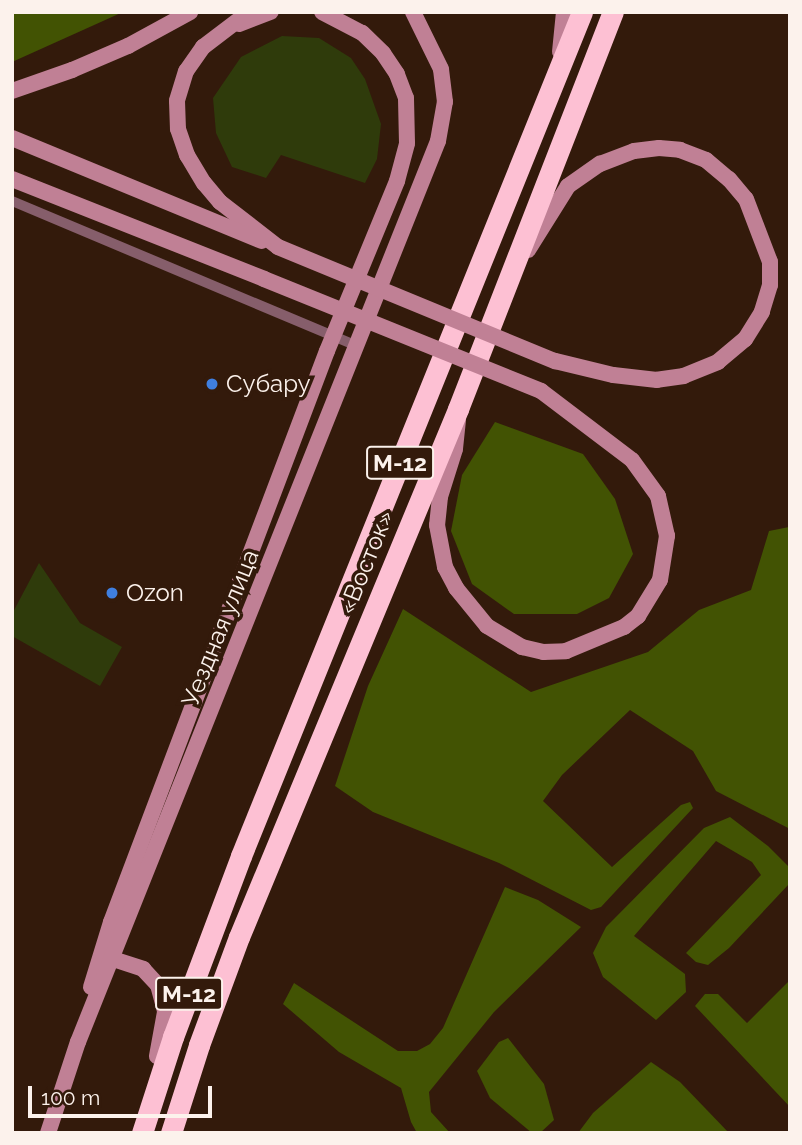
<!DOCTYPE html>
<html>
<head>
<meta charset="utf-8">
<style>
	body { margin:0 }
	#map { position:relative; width:802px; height:1145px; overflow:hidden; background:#331a0b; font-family:Raleway,sans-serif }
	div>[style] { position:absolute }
	.green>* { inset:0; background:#2f3b0b }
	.forest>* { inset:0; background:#425303 }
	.street>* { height:10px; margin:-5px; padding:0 5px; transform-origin:5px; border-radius:5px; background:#865e6b }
	.secondary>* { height:16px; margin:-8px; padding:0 8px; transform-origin:8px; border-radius:8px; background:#c08095 }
	.highway>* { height:21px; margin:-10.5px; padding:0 10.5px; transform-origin:10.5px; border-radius:10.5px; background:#fdc0d3 }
	.secondary-bridge>* { height:16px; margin:-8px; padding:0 8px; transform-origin:8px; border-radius:8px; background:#c08095 }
	.dots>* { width:19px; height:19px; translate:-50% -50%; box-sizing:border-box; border:4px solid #331a0b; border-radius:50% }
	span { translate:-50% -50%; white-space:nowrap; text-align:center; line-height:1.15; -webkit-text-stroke:7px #331a0b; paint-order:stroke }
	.shield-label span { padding:2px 5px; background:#331a0b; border:2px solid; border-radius:5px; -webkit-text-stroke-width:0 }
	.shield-label { font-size:23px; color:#fcf2ec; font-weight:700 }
	.poi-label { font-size:24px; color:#fcf2ec }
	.left { translate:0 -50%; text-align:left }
	.street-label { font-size:24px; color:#fcf2ec }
	.frame { position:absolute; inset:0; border:14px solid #fcf2ec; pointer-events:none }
	.scale { position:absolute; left:28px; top:1086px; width:184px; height:32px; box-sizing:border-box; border:4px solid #fcf2ec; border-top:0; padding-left:9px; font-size:21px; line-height:24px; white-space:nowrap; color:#fcf2ec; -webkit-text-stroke:5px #331a0b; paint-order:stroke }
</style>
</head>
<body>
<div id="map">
	<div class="green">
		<div style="clip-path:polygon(282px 36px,319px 38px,351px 58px,365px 79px,381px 124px,377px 159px,365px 183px,281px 155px,266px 178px,232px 167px,216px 133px,213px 98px,241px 57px)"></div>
		<div style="clip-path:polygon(39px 563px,80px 623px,122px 647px,100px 686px,12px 636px,12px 614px)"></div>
	</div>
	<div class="forest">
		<div style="clip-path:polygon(12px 12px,123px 12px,12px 62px)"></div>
		<div style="clip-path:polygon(495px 422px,583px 454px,615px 499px,633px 554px,609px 598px,577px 614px,514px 614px,472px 584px,451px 531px,462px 475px)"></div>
		<div style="clip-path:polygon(789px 527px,790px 829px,716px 791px,693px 751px,630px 710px,562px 775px,543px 801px,612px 867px,681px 805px,690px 802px,693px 808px,601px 907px,591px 910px,499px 863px,373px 812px,335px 786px,368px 686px,403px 609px,531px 692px,648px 652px,699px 610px,751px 590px,769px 531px)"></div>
		<div style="clip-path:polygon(730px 817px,768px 846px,789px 867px,789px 884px,729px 948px,708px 965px,696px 962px,686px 953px,761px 875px,752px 862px,716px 841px,634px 936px,685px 974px,686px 992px,656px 1020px,603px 977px,593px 953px,606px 927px,704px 828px)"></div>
		<div style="clip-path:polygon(505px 887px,538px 900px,581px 927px,494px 1012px,429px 1092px,431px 1112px,450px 1133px,417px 1133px,411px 1122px,401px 1088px,339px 1052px,283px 1004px,294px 983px,398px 1051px,417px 1051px,430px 1044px,443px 1028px)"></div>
		<div style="clip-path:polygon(790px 980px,790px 1107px,695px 1006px,705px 994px,718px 994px,747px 1023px)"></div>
		<div style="clip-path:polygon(508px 1038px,544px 1084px,554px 1120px,540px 1133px,532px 1133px,490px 1098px,477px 1071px,499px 1042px)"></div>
		<div style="clip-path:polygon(651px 1062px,680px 1082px,729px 1133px,578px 1133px,593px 1113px)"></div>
	</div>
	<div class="street">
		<div style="left:12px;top:201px;width:374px;rotate:22.8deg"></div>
	</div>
	<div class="secondary">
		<div style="left:249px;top:12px;width:58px;rotate:142.7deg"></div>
		<div style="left:203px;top:47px;width:29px;rotate:125deg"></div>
		<div style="left:186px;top:71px;width:31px;rotate:107deg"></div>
		<div style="left:177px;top:101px;width:28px;rotate:88deg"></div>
		<div style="left:178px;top:129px;width:28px;rotate:71deg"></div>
		<div style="left:187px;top:155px;width:33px;rotate:59deg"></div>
		<div style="left:204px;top:183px;width:25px;rotate:50deg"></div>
		<div style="left:220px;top:202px;width:73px;rotate:37.8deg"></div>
		<div style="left:239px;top:24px;width:34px;rotate:-21deg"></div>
		<div style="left:560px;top:52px;width:40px;rotate:-84.3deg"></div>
		<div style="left:12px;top:91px;width:64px;rotate:-19.3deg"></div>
		<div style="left:72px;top:70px;width:61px;rotate:-23.2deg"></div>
		<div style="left:128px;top:46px;width:71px;rotate:-28.7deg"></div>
		<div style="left:12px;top:138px;width:270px;rotate:22.4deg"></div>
		<div style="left:12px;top:179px;width:271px;rotate:21.6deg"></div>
		<div style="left:528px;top:250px;width:75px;rotate:-58deg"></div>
		<div style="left:568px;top:186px;width:39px;rotate:-35deg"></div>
		<div style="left:600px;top:164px;width:36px;rotate:-21deg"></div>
		<div style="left:634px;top:151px;width:25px;rotate:-7deg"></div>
		<div style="left:659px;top:148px;width:21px;rotate:5deg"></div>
		<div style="left:680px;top:150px;width:28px;rotate:21deg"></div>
		<div style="left:706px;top:160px;width:30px;rotate:40deg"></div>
		<div style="left:729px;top:179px;width:26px;rotate:50deg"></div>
		<div style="left:746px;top:199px;width:67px;rotate:69.1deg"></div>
		<div style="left:770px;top:262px;width:23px;rotate:90deg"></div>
		<div style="left:770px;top:285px;width:28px;rotate:107deg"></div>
		<div style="left:762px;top:312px;width:32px;rotate:122deg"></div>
		<div style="left:745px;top:339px;width:35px;rotate:140deg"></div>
		<div style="left:718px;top:362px;width:37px;rotate:158deg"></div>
		<div style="left:684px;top:376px;width:27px;rotate:172deg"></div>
		<div style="left:657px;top:380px;width:44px;rotate:-173.5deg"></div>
		<div style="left:613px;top:375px;width:60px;rotate:-166.4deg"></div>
		<div style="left:458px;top:420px;width:29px;rotate:96deg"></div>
		<div style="left:455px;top:449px;width:50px;rotate:107.4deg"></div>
		<div style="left:440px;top:497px;width:28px;rotate:96deg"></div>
		<div style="left:437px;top:525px;width:43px;rotate:79.2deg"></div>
		<div style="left:445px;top:567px;width:24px;rotate:62deg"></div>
		<div style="left:456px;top:588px;width:49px;rotate:50.8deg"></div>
		<div style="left:487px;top:626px;width:41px;rotate:31deg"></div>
		<div style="left:522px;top:647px;width:22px;rotate:13deg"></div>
		<div style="left:543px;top:652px;width:23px;rotate:-2deg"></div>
		<div style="left:566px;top:651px;width:63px;rotate:-22.5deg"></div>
		<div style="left:624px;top:627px;width:18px;rotate:-38deg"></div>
		<div style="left:638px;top:616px;width:42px;rotate:-58.6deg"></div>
		<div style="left:660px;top:580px;width:45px;rotate:-81deg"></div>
		<div style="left:667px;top:536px;width:41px;rotate:-102.7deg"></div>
		<div style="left:658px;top:496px;width:44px;rotate:-125.8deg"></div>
		<div style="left:632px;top:460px;width:114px;rotate:-142.8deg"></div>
		<div style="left:113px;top:959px;width:32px;rotate:18deg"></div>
		<div style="left:143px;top:969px;width:22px;rotate:47deg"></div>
		<div style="left:158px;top:985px;width:28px;rotate:75deg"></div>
		<div style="left:165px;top:1012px;width:45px;rotate:100.3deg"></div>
		<div style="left:91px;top:987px;width:68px;rotate:-72.9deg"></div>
		<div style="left:111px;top:922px;width:610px;rotate:-69.28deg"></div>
		<div style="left:327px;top:351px;width:184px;rotate:-67.6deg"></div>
		<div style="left:397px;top:181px;width:39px;rotate:-75deg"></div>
		<div style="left:407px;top:143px;width:45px;rotate:-91.3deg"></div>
		<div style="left:406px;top:98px;width:26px;rotate:-111deg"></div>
		<div style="left:397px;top:74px;width:25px;rotate:-124deg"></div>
		<div style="left:383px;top:53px;width:29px;rotate:-136deg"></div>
		<div style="left:362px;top:33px;width:45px;rotate:-152.3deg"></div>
		<div style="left:48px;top:1133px;width:96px;rotate:-71.8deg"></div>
		<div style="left:78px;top:1042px;width:970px;rotate:-68.22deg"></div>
		<div style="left:438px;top:141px;width:40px;rotate:-80deg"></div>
		<div style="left:445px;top:102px;width:33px;rotate:-97deg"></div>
		<div style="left:441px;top:69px;width:64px;rotate:-116.2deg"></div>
	</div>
	<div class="highway">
		<div style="left:142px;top:1133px;width:101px;rotate:-72.1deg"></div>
		<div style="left:173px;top:1037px;width:193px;rotate:-69.4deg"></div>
		<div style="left:241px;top:856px;width:910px;rotate:-68deg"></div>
		<div style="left:171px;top:1133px;width:92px;rotate:-72.3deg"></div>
		<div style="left:199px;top:1045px;width:115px;rotate:-69.7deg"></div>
		<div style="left:239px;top:937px;width:572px;rotate:-67.47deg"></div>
		<div style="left:458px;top:409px;width:426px;rotate:-68.7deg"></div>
	</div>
	<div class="secondary-bridge">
		<div style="left:278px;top:247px;width:300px;rotate:22.4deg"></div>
		<div style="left:264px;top:279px;width:299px;rotate:22deg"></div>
	</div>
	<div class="dots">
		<div style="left:212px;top:384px;background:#3f7fe0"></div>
		<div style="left:112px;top:593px;background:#3f7fe0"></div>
	</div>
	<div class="shield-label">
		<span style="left:400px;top:463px">М-12</span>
		<span style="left:189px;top:994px">М-12</span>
	</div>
	<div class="poi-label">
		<span class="left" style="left:226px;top:384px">Субару</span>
		<span class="left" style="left:126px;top:593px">Ozon</span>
	</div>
	<div class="street-label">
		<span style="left:366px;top:562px;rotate:-68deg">«Восток»</span>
		<span style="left:220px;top:628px;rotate:-68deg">Уездная улица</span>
	</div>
	<div class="frame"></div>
	<div class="scale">100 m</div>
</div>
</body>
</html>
